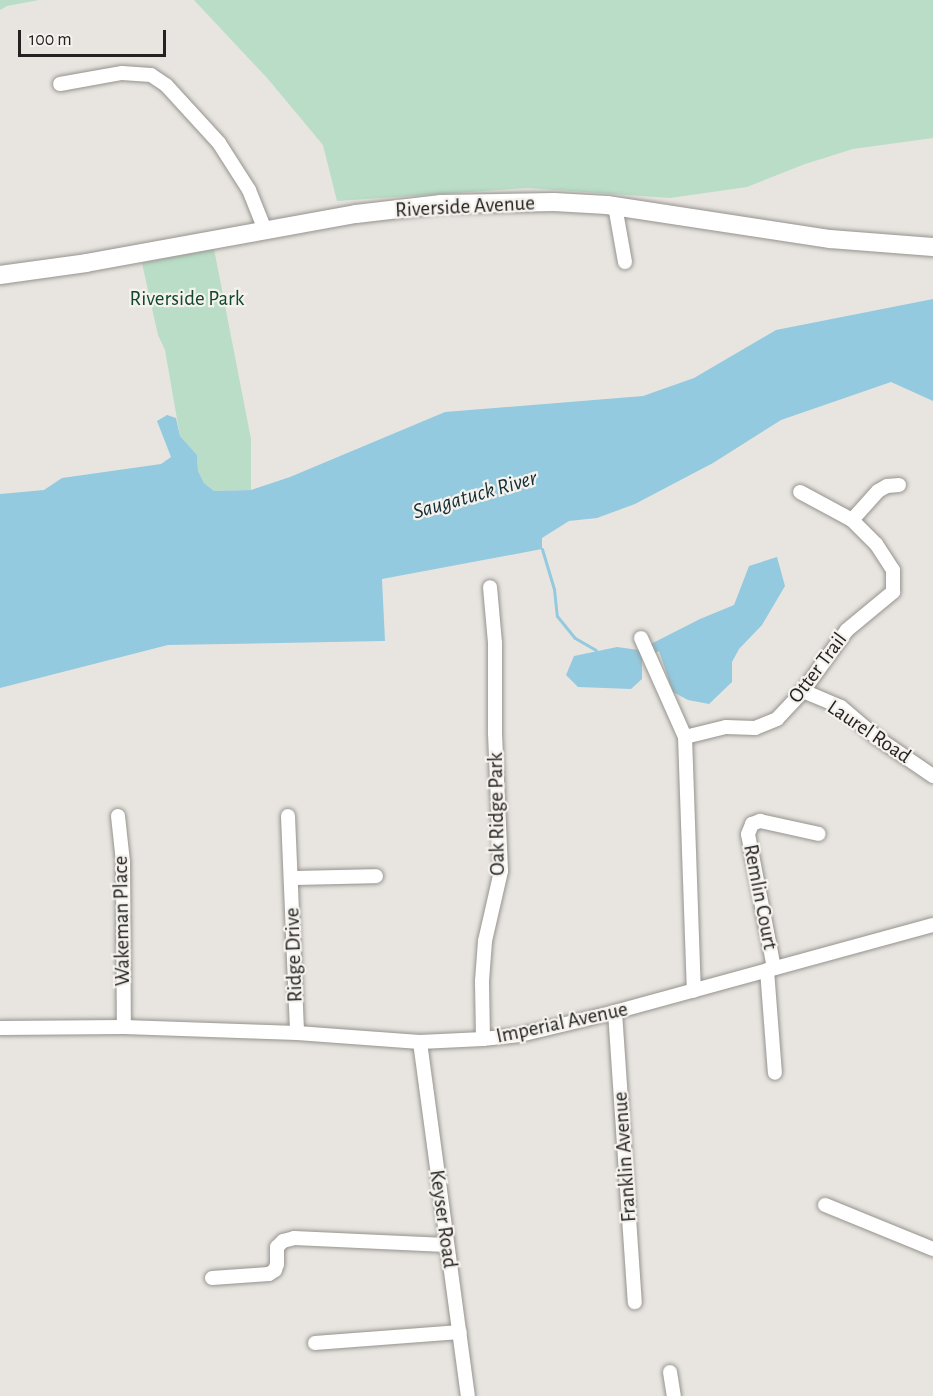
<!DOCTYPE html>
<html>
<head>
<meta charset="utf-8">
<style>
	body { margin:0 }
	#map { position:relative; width:933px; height:1396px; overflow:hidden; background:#e8e5e0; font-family:"Alegreya Sans",sans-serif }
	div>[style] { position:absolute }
	.green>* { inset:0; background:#b9ddc6 }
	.water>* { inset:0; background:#94cadf }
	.stream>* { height:3px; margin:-1.5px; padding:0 1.5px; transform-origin:1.5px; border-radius:1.5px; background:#94cadf }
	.roads { filter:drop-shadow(0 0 2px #96938f) drop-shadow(0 0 2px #96938f) }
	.minor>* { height:14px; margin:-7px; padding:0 7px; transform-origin:7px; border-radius:7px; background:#fff }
	.major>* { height:18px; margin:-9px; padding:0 9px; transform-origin:9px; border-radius:9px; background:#fff }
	span { translate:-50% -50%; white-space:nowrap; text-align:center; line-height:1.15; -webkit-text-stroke:4.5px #f5f2ed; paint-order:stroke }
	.street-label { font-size:21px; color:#232221 }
	.park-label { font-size:21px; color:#10482d }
	.water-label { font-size:22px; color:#122d37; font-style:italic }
	.scale { position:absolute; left:18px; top:30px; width:148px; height:27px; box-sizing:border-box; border:3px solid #232221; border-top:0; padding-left:8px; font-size:18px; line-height:21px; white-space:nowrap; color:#232221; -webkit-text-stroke:4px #f5f2ed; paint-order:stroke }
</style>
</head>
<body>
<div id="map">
	<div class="green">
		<div style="clip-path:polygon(0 0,39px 0,7px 6px,0 10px)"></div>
		<div style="clip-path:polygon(194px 0,933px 0,933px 138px,853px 149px,805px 164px,747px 187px,670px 198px,528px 188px,337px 201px,323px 145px,268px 79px)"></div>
		<div style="clip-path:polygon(214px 249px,251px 439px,251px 490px,214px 491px,204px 483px,198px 471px,197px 455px,180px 436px,165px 350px,158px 335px,142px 263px)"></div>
	</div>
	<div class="water">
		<div style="clip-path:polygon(933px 299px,933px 401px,891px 382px,781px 420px,713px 463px,635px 504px,597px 518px,569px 521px,542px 538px,542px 549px,382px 579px,385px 641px,168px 645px,0 688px,0 494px,44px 490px,62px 478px,161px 464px,171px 457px,157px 421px,167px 415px,176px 418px,180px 436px,197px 455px,198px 471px,204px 483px,214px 491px,251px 490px,290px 477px,445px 412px,643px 396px,694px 378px,776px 330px)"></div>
		<div style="clip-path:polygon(777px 557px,785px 586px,762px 625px,739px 649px,732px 662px,732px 682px,709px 704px,688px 700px,673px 692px,659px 651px,642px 659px,642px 679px,631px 689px,578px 687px,566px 675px,574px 656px,617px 647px,639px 650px,700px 619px,734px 605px,749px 566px)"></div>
	</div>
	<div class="stream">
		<div style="left:542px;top:549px;width:42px;rotate:73.3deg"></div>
		<div style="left:554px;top:589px;width:27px;rotate:84deg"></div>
		<div style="left:557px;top:616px;width:28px;rotate:51deg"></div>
		<div style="left:575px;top:638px;width:24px;rotate:30deg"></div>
	</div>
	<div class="roads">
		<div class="minor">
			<div style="left:60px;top:84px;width:63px;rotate:-10.1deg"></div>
			<div style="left:122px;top:73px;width:29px;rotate:4deg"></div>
			<div style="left:151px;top:75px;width:18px;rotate:34deg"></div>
			<div style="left:166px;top:85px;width:79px;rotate:47.6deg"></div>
			<div style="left:219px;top:143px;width:56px;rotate:57.4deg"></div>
			<div style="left:249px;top:190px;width:43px;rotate:68.2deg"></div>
			<div style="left:615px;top:206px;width:57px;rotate:79.9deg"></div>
			<div style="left:852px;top:520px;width:39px;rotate:-48deg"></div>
			<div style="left:878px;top:491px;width:10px;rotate:-29deg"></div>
			<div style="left:887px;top:486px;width:12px;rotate:-5deg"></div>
			<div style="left:641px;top:638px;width:108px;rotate:66deg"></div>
			<div style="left:685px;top:737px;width:254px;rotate:88deg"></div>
			<div style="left:803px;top:691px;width:41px;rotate:22.8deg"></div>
			<div style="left:841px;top:707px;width:46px;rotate:40.6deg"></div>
			<div style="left:876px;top:737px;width:69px;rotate:34.4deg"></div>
			<div style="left:685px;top:737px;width:42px;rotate:-13.7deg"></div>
			<div style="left:726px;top:727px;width:29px;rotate:2deg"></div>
			<div style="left:755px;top:728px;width:24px;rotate:-22deg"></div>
			<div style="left:777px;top:719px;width:38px;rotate:-47deg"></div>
			<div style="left:803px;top:691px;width:75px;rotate:-54.2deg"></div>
			<div style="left:847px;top:630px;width:60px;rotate:-39.6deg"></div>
			<div style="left:893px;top:592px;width:22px;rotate:-90deg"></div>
			<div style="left:893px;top:570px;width:31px;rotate:-123deg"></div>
			<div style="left:876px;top:544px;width:34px;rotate:-135deg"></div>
			<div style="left:852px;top:520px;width:59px;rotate:-151.7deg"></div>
			<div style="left:118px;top:816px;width:46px;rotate:83.8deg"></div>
			<div style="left:123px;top:862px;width:165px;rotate:89.7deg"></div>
			<div style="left:288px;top:816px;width:217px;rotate:87.6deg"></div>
			<div style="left:291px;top:878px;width:85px;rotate:-1.3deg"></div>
			<div style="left:774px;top:968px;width:136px;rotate:-101deg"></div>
			<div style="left:748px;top:834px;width:11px;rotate:-68deg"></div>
			<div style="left:752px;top:824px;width:9px;rotate:-21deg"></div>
			<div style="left:760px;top:821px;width:60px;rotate:12.4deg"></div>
			<div style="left:767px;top:970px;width:103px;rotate:85.6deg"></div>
			<div style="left:615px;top:1012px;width:291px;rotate:86.1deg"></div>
			<div style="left:0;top:1028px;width:124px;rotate:-0.5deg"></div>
			<div style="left:124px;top:1027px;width:173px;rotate:2deg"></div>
			<div style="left:297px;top:1033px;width:123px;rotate:4.2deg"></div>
			<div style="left:420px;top:1042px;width:63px;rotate:-2.7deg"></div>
			<div style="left:483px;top:1039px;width:37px;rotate:-6deg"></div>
			<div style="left:520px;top:1035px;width:98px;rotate:-13.6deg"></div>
			<div style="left:615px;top:1012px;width:330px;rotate:-15.3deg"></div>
			<div style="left:483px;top:1039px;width:58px;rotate:-91deg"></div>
			<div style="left:482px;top:981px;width:40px;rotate:-85.7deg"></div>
			<div style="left:485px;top:941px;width:72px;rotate:-77.1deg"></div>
			<div style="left:501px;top:871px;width:138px;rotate:-92.5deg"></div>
			<div style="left:495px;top:733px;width:90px;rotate:-90deg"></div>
			<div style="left:495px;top:643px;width:56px;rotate:-95.1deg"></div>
			<div style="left:420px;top:1042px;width:357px;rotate:82.3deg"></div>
			<div style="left:825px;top:1205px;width:117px;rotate:22.2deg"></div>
			<div style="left:212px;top:1278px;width:57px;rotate:-4deg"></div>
			<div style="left:269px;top:1274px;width:7px;rotate:-34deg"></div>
			<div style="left:275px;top:1270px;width:6px;rotate:-72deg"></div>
			<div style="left:277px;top:1264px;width:17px;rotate:-90deg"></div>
			<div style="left:277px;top:1247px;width:8px;rotate:-45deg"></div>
			<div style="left:283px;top:1241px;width:11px;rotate:-15deg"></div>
			<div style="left:294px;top:1238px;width:152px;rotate:2.6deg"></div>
			<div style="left:315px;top:1343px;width:145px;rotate:-4.3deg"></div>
			<div style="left:670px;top:1372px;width:24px;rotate:81deg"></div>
		</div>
		<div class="major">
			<div style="left:0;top:275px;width:87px;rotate:-7.9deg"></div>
			<div style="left:86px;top:263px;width:274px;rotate:-10.3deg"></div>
			<div style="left:356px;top:214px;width:86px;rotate:-6.7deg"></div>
			<div style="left:441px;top:204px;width:113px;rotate:-1deg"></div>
			<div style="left:554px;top:202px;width:53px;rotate:3.2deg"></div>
			<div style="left:607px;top:205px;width:226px;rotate:8.7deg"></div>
			<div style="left:830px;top:239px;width:103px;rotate:4.4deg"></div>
		</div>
	</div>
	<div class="street-label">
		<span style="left:465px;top:207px;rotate:-3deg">Riverside Avenue</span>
		<span style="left:818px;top:668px;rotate:-53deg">Otter Trail</span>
		<span style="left:869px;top:732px;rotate:34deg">Laurel Road</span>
		<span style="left:497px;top:814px;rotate:-91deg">Oak Ridge Park</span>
		<span style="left:760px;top:897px;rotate:79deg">Remlin Court</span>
		<span style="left:122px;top:921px;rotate:-91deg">Wakeman Place</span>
		<span style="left:294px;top:955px;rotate:-92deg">Ridge Drive</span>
		<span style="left:562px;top:1023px;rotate:-12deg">Imperial Avenue</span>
		<span style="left:625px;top:1157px;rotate:-94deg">Franklin Avenue</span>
		<span style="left:443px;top:1219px;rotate:82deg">Keyser Road</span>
	</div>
	<div class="park-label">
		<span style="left:187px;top:299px">Riverside Park</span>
	</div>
	<div class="water-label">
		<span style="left:475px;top:495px;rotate:-16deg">Saugatuck River</span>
	</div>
	<div class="scale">100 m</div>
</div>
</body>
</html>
